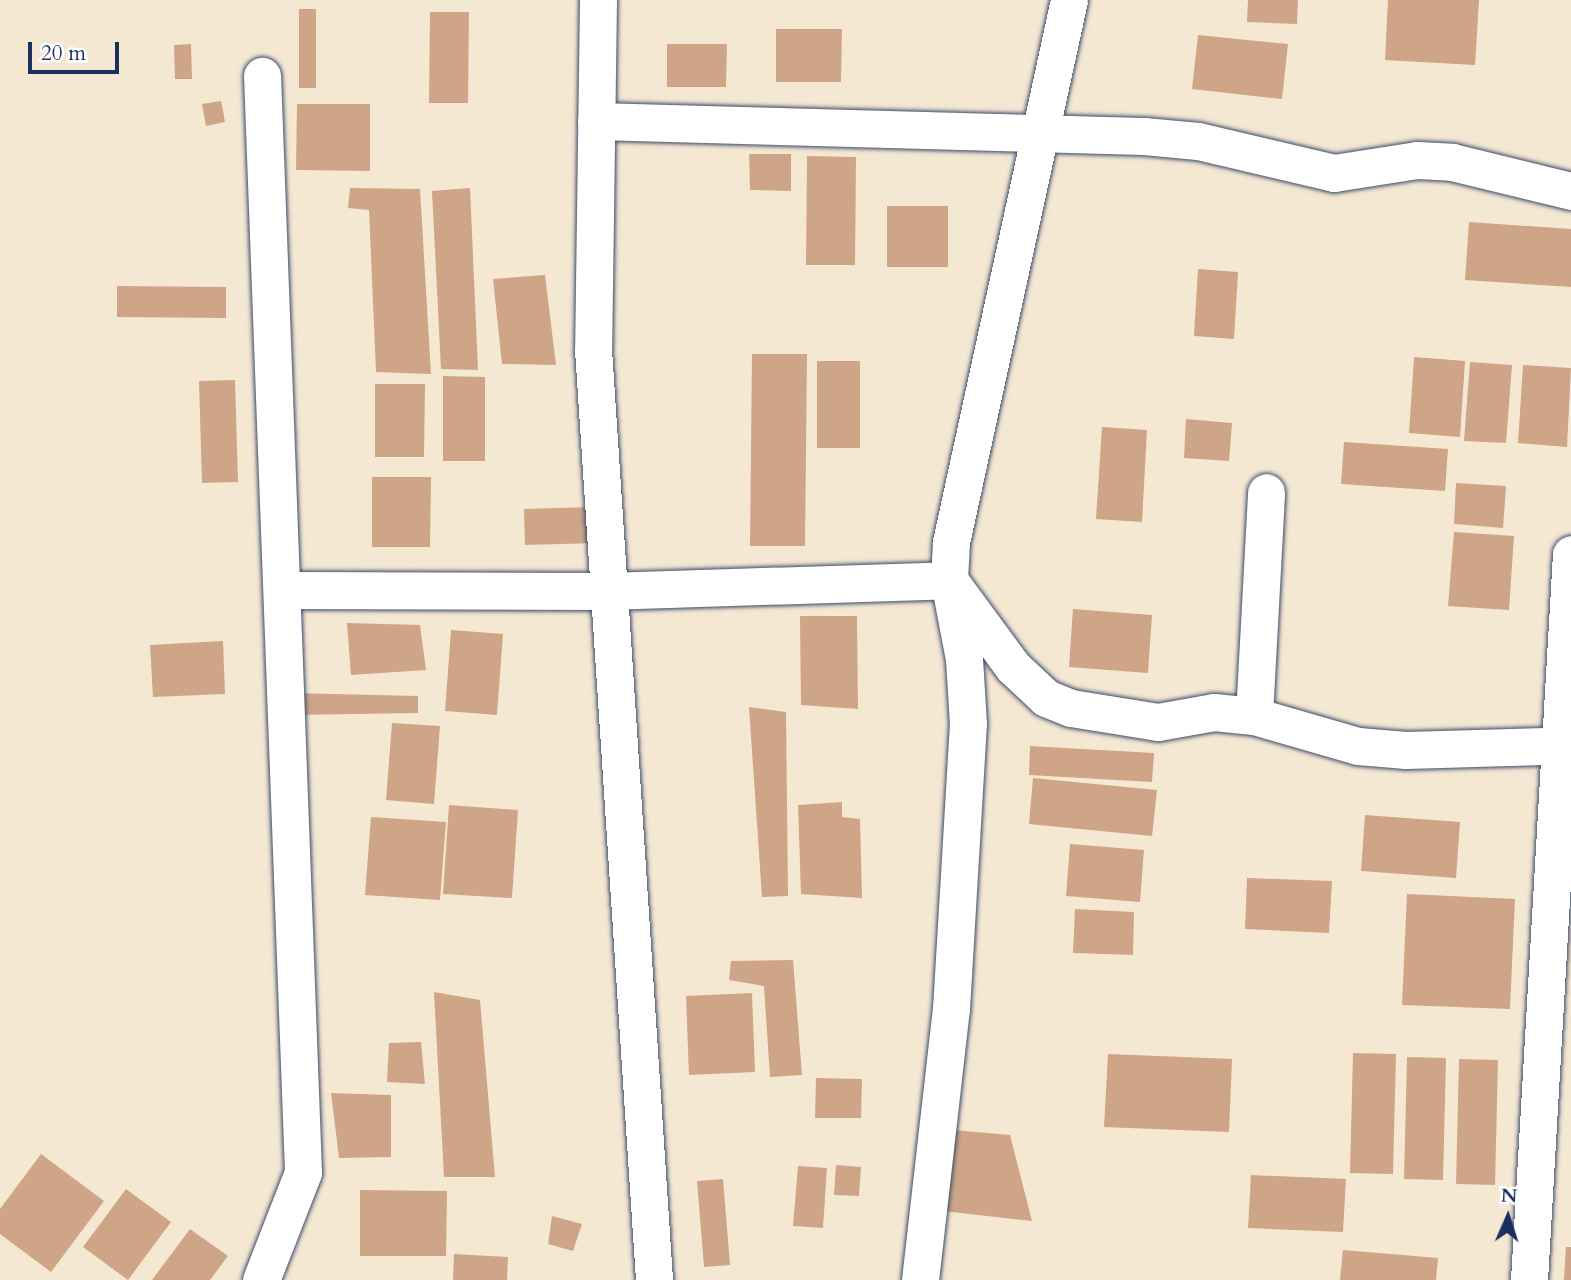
<!DOCTYPE html>
<html>
<head>
<meta charset="utf-8">
<style>
	body { margin:0 }
	#map { position:relative; width:1571px; height:1280px; overflow:hidden; background:#f5e8d2; font-family:Cardo,serif }
	div>[style] { position:absolute }
	.building>* { inset:0; background:#cea586 }
	.roads { filter:drop-shadow(0 0 2px #3c4b6f) drop-shadow(0 0 2px #3c4b6f) }
	.minor>* { height:37px; margin:-18.5px; padding:0 18.5px; transform-origin:18.5px; border-radius:18.5px; background:#fff }
	span { translate:-50% -50%; white-space:nowrap; text-align:center; line-height:1.15; -webkit-text-stroke:7px #fff; paint-order:stroke }
	.north { position:absolute; left:1473px; top:1182px; width:70px; height:70px; -webkit-text-stroke:5px #fff; paint-order:stroke; rotate:3deg; font-size:19px; font-weight:700; line-height:28px; text-align:center; color:#1b2f5e }
	.north::after { content:''; display:block; margin:auto; width:24px; height:32px; background:#1b2f5e; clip-path:polygon(50% 0,100% 100%,50% 72%,0 100%) }
	.scale { position:absolute; left:28px; top:42px; width:91px; height:32px; box-sizing:border-box; border:4px solid #1b2f5e; border-top:0; padding-left:9px; font-size:21px; line-height:24px; white-space:nowrap; color:#1b2f5e; -webkit-text-stroke:5px #fff; paint-order:stroke }
</style>
</head>
<body>
<div id="map">
	<div class="building">
		<div style="clip-path:polygon(1248px 0,1298px 0,1297px 24px,1247px 22px)"></div>
		<div style="clip-path:polygon(1388px 0,1479px 0,1475px 65px,1385px 60px)"></div>
		<div style="clip-path:polygon(299px 9px,316px 9px,316px 88px,299px 88px)"></div>
		<div style="clip-path:polygon(430px 12px,469px 12px,468px 103px,429px 103px)"></div>
		<div style="clip-path:polygon(776px 29px,842px 29px,841px 82px,776px 82px)"></div>
		<div style="clip-path:polygon(1198px 35px,1288px 44px,1282px 99px,1192px 89px)"></div>
		<div style="clip-path:polygon(191px 44px,192px 79px,175px 79px,174px 45px)"></div>
		<div style="clip-path:polygon(667px 44px,727px 44px,726px 87px,667px 87px)"></div>
		<div style="clip-path:polygon(221px 101px,225px 122px,206px 126px,202px 104px)"></div>
		<div style="clip-path:polygon(297px 104px,370px 104px,370px 171px,296px 170px)"></div>
		<div style="clip-path:polygon(749px 154px,791px 154px,791px 191px,750px 190px)"></div>
		<div style="clip-path:polygon(807px 156px,856px 157px,855px 265px,806px 265px)"></div>
		<div style="clip-path:polygon(350px 188px,420px 189px,431px 374px,376px 372px,369px 210px,348px 208px)"></div>
		<div style="clip-path:polygon(470px 188px,478px 370px,441px 369px,432px 191px)"></div>
		<div style="clip-path:polygon(887px 206px,948px 206px,948px 267px,887px 267px)"></div>
		<div style="clip-path:polygon(1469px 222px,1571px 229px,1571px 287px,1465px 280px)"></div>
		<div style="clip-path:polygon(1198px 269px,1238px 272px,1234px 339px,1194px 336px)"></div>
		<div style="clip-path:polygon(545px 275px,556px 365px,502px 364px,493px 279px)"></div>
		<div style="clip-path:polygon(117px 286px,226px 287px,226px 318px,117px 317px)"></div>
		<div style="clip-path:polygon(752px 354px,807px 354px,805px 546px,750px 546px)"></div>
		<div style="clip-path:polygon(1414px 357px,1465px 361px,1460px 437px,1409px 433px)"></div>
		<div style="clip-path:polygon(817px 361px,860px 361px,860px 448px,817px 448px)"></div>
		<div style="clip-path:polygon(1470px 362px,1512px 365px,1506px 443px,1464px 441px)"></div>
		<div style="clip-path:polygon(1523px 365px,1571px 368px,1567px 447px,1518px 443px)"></div>
		<div style="clip-path:polygon(443px 376px,485px 377px,485px 461px,443px 461px)"></div>
		<div style="clip-path:polygon(235px 380px,238px 482px,202px 483px,199px 381px)"></div>
		<div style="clip-path:polygon(375px 384px,425px 384px,424px 457px,375px 457px)"></div>
		<div style="clip-path:polygon(1186px 419px,1232px 423px,1229px 461px,1184px 458px)"></div>
		<div style="clip-path:polygon(1102px 427px,1147px 430px,1142px 522px,1096px 519px)"></div>
		<div style="clip-path:polygon(1344px 442px,1448px 449px,1445px 491px,1341px 484px)"></div>
		<div style="clip-path:polygon(372px 477px,431px 477px,430px 547px,372px 547px)"></div>
		<div style="clip-path:polygon(1456px 483px,1506px 486px,1503px 528px,1454px 524px)"></div>
		<div style="clip-path:polygon(594px 507px,596px 543px,525px 545px,524px 509px)"></div>
		<div style="clip-path:polygon(1454px 532px,1514px 536px,1509px 610px,1448px 606px)"></div>
		<div style="clip-path:polygon(1073px 609px,1152px 615px,1148px 673px,1069px 667px)"></div>
		<div style="clip-path:polygon(800px 616px,857px 616px,858px 709px,801px 705px)"></div>
		<div style="clip-path:polygon(347px 623px,420px 625px,426px 670px,351px 675px)"></div>
		<div style="clip-path:polygon(451px 630px,503px 634px,497px 715px,445px 711px)"></div>
		<div style="clip-path:polygon(223px 641px,225px 694px,153px 697px,150px 645px)"></div>
		<div style="clip-path:polygon(290px 693px,418px 696px,418px 713px,294px 715px)"></div>
		<div style="clip-path:polygon(749px 707px,786px 712px,788px 896px,762px 897px)"></div>
		<div style="clip-path:polygon(392px 723px,440px 726px,434px 804px,386px 800px)"></div>
		<div style="clip-path:polygon(1030px 746px,1154px 753px,1152px 782px,1029px 775px)"></div>
		<div style="clip-path:polygon(1033px 778px,1157px 790px,1152px 836px,1029px 824px)"></div>
		<div style="clip-path:polygon(842px 802px,842px 817px,860px 819px,862px 898px,801px 894px,798px 805px)"></div>
		<div style="clip-path:polygon(449px 805px,518px 810px,512px 898px,443px 894px)"></div>
		<div style="clip-path:polygon(1365px 815px,1460px 822px,1456px 878px,1361px 871px)"></div>
		<div style="clip-path:polygon(371px 817px,446px 822px,440px 900px,365px 895px)"></div>
		<div style="clip-path:polygon(1070px 844px,1144px 850px,1140px 902px,1066px 896px)"></div>
		<div style="clip-path:polygon(1247px 878px,1332px 881px,1329px 933px,1245px 929px)"></div>
		<div style="clip-path:polygon(1407px 894px,1515px 899px,1510px 1009px,1402px 1005px)"></div>
		<div style="clip-path:polygon(1075px 909px,1134px 912px,1133px 955px,1073px 953px)"></div>
		<div style="clip-path:polygon(793px 960px,802px 1075px,770px 1077px,764px 986px,729px 980px,731px 961px)"></div>
		<div style="clip-path:polygon(434px 992px,480px 1000px,495px 1177px,444px 1177px)"></div>
		<div style="clip-path:polygon(752px 993px,755px 1072px,689px 1075px,686px 996px)"></div>
		<div style="clip-path:polygon(421px 1042px,425px 1084px,387px 1082px,389px 1043px)"></div>
		<div style="clip-path:polygon(1353px 1053px,1396px 1054px,1393px 1174px,1350px 1173px)"></div>
		<div style="clip-path:polygon(1108px 1054px,1232px 1059px,1229px 1132px,1104px 1127px)"></div>
		<div style="clip-path:polygon(1407px 1057px,1446px 1058px,1443px 1180px,1404px 1179px)"></div>
		<div style="clip-path:polygon(1459px 1059px,1498px 1060px,1495px 1185px,1456px 1184px)"></div>
		<div style="clip-path:polygon(816px 1078px,862px 1079px,861px 1118px,815px 1118px)"></div>
		<div style="clip-path:polygon(331px 1093px,391px 1095px,391px 1157px,339px 1158px)"></div>
		<div style="clip-path:polygon(941px 1129px,1010px 1135px,1032px 1221px,934px 1210px)"></div>
		<div style="clip-path:polygon(41px 1154px,104px 1201px,51px 1272px,0 1234px,0 1209px)"></div>
		<div style="clip-path:polygon(836px 1165px,861px 1167px,859px 1196px,834px 1195px)"></div>
		<div style="clip-path:polygon(798px 1166px,827px 1168px,823px 1228px,793px 1226px)"></div>
		<div style="clip-path:polygon(1251px 1175px,1346px 1179px,1343px 1232px,1248px 1228px)"></div>
		<div style="clip-path:polygon(723px 1179px,730px 1265px,704px 1267px,697px 1181px)"></div>
		<div style="clip-path:polygon(126px 1189px,171px 1222px,128px 1280px,83px 1247px)"></div>
		<div style="clip-path:polygon(360px 1190px,447px 1191px,446px 1256px,360px 1256px)"></div>
		<div style="clip-path:polygon(552px 1216px,582px 1224px,573px 1251px,548px 1244px)"></div>
		<div style="clip-path:polygon(190px 1229px,228px 1256px,210px 1280px,152px 1280px)"></div>
		<div style="clip-path:polygon(1566px 1247px,1571px 1247px,1571px 1280px,1564px 1280px)"></div>
		<div style="clip-path:polygon(1343px 1250px,1438px 1258px,1436px 1280px,1340px 1280px)"></div>
		<div style="clip-path:polygon(454px 1254px,508px 1257px,507px 1280px,453px 1280px)"></div>
	</div>
	<div class="roads">
		<div class="minor">
			<div style="left:598px;top:0;width:349px;rotate:90.8deg"></div>
			<div style="left:593px;top:349px;width:933px;rotate:86.25deg"></div>
			<div style="left:596px;top:121px;width:548px;rotate:1.57deg"></div>
			<div style="left:1144px;top:136px;width:54px;rotate:5.3deg"></div>
			<div style="left:1198px;top:141px;width:140px;rotate:13.2deg"></div>
			<div style="left:1334px;top:173px;width:84px;rotate:-8.9deg"></div>
			<div style="left:1417px;top:160px;width:35px;rotate:3deg"></div>
			<div style="left:1452px;top:162px;width:122px;rotate:13.7deg"></div>
			<div style="left:285px;top:590px;width:321px;rotate:0.2deg"></div>
			<div style="left:606px;top:591px;width:343px;rotate:-1.8deg"></div>
			<div style="left:949px;top:580px;width:108px;rotate:53.7deg"></div>
			<div style="left:1013px;top:667px;width:45px;rotate:43.2deg"></div>
			<div style="left:1046px;top:698px;width:27px;rotate:22deg"></div>
			<div style="left:1071px;top:708px;width:88px;rotate:9.1deg"></div>
			<div style="left:1158px;top:722px;width:57px;rotate:-10.1deg"></div>
			<div style="left:1214px;top:712px;width:40px;rotate:5.7deg"></div>
			<div style="left:1254px;top:716px;width:108px;rotate:16.1deg"></div>
			<div style="left:1358px;top:746px;width:48px;rotate:4.8deg"></div>
			<div style="left:1406px;top:750px;width:165px;rotate:-1.7deg"></div>
			<div style="left:1254px;top:716px;width:224px;rotate:-86.9deg"></div>
			<div style="left:261px;top:1280px;width:116px;rotate:-68.7deg"></div>
			<div style="left:303px;top:1172px;width:1097px;rotate:-92.14deg"></div>
			<div style="left:920px;top:1280px;width:273px;rotate:-83.5deg"></div>
			<div style="left:951px;top:1009px;width:286px;rotate:-86.6deg"></div>
			<div style="left:968px;top:724px;width:65px;rotate:-93.5deg"></div>
			<div style="left:964px;top:659px;width:80px;rotate:-100.8deg"></div>
			<div style="left:949px;top:580px;width:38px;rotate:-87deg"></div>
			<div style="left:951px;top:542px;width:555px;rotate:-77.72deg"></div>
			<div style="left:1529px;top:1280px;width:727px;rotate:-86.69deg"></div>
		</div>
	</div>
	<div class="north">N</div>
	<div class="scale">20 m</div>
</div>
</body>
</html>
